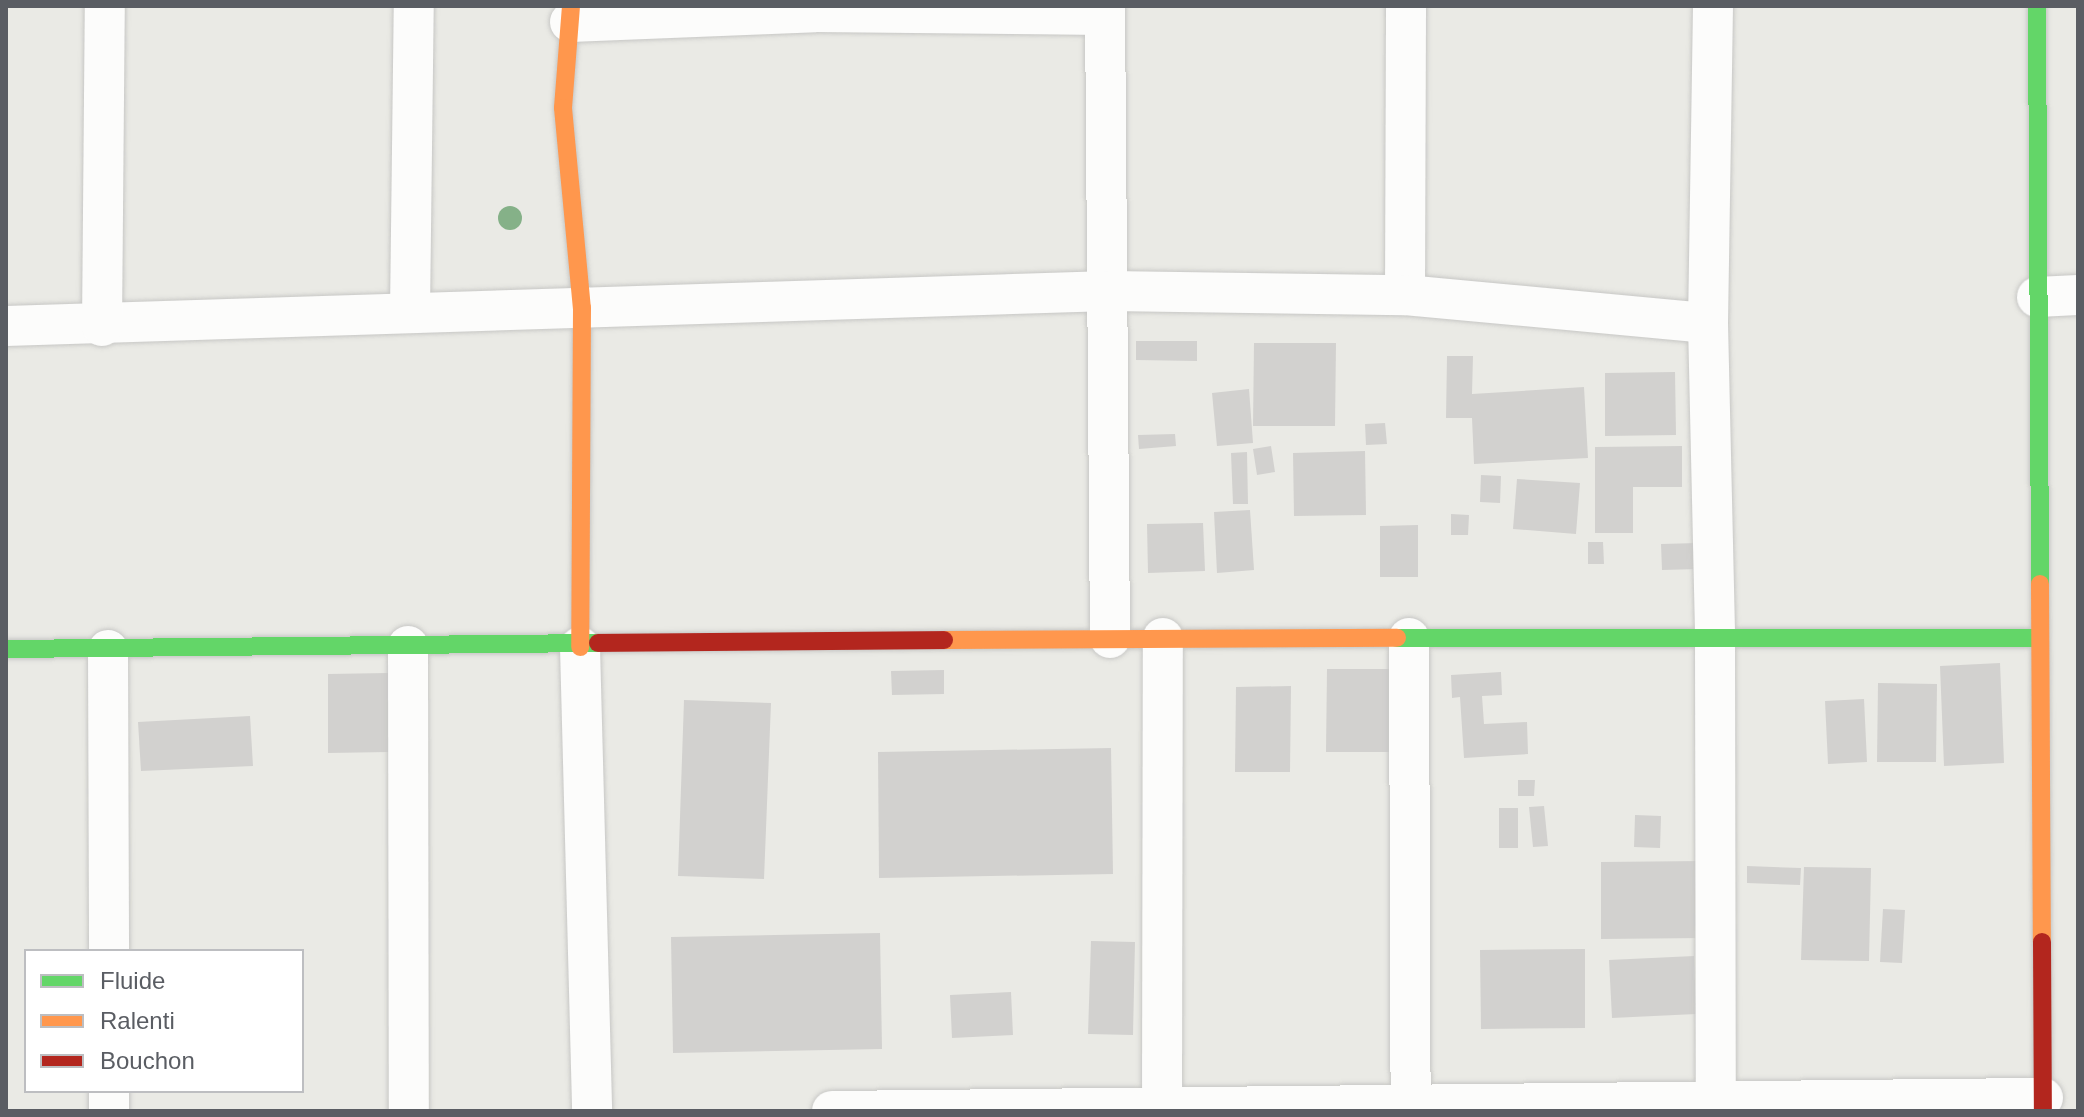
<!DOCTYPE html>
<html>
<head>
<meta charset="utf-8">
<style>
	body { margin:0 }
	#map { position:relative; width:2084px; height:1117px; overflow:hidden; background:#eaeae5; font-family:Arial,sans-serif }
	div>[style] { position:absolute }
	.building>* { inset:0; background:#d2d1cf }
	.roads { filter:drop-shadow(0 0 2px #c7c7c5) drop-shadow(0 0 2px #c7c7c5) }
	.street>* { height:40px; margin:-20px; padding:0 20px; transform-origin:20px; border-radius:20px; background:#fcfcfb }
	.fast>* { height:18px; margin:-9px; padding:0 9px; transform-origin:9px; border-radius:9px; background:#63d668 }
	.slow>* { height:18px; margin:-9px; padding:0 9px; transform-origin:9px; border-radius:9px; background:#ff974d }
	.jam>* { height:18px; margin:-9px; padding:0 9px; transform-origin:9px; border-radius:9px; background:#b3261e }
	.trees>* { width:24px; height:24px; margin:-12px; border-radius:50%; background:#85b188 }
	span { translate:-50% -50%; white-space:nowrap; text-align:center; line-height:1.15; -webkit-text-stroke:8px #fff; paint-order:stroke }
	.frame { position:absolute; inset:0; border:8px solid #5a5d63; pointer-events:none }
	.legend { position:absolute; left:24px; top:949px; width:280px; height:144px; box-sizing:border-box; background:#fff; border:2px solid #bdbec1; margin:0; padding:10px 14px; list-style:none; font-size:24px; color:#5a5d63 }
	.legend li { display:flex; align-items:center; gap:16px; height:40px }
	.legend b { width:40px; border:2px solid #bdbec1 }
</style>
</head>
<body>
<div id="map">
	<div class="building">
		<div style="clip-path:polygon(1136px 341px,1197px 341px,1197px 361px,1136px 360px)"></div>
		<div style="clip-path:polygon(1254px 343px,1336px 343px,1335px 426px,1253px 426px)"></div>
		<div style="clip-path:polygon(1447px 356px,1473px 356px,1472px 394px,1584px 387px,1588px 458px,1474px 464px,1472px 418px,1446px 418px)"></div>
		<div style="clip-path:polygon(1675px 372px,1676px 435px,1605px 436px,1605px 373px)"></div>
		<div style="clip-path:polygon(1249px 389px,1253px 443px,1217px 446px,1212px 393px)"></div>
		<div style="clip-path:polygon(1385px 423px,1387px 444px,1366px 445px,1365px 424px)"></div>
		<div style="clip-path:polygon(1175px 434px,1176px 446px,1139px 449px,1138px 435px)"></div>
		<div style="clip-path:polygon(1271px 446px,1275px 472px,1257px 475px,1253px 449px)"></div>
		<div style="clip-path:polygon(1682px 446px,1682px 487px,1633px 487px,1633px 533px,1595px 533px,1595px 447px)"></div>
		<div style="clip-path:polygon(1365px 451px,1366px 515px,1294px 516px,1293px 453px)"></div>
		<div style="clip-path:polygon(1247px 452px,1248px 504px,1233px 504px,1231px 453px)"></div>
		<div style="clip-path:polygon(1481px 475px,1501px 476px,1500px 503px,1480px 502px)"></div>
		<div style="clip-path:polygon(1517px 479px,1580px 483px,1576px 534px,1513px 529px)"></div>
		<div style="clip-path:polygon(1250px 510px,1254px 570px,1217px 573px,1214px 512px)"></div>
		<div style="clip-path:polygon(1451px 514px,1469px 515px,1468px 535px,1451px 535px)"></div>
		<div style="clip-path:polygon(1203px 523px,1205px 571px,1148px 573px,1147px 524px)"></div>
		<div style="clip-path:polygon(1418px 525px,1418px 577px,1380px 577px,1380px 526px)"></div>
		<div style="clip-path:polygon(1588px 542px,1603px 542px,1604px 564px,1588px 564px)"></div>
		<div style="clip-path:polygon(1698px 543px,1699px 569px,1662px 570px,1661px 544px)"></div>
		<div style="clip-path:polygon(2000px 663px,2004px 763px,1944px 766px,1940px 666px)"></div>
		<div style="clip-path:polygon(1327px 669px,1406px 669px,1405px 752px,1326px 752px)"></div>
		<div style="clip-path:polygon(944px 670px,944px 694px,892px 695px,891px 671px)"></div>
		<div style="clip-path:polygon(1501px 672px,1502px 695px,1482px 696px,1484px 724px,1527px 722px,1528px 754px,1464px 758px,1460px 697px,1452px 698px,1451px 675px)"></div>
		<div style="clip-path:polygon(388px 673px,389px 752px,328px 753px,328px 674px)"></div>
		<div style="clip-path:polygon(1878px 683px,1937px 684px,1936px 762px,1877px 762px)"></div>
		<div style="clip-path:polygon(1291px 686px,1290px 772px,1235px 772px,1236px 687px)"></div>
		<div style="clip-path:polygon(1864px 699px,1867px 762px,1828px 764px,1825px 701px)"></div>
		<div style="clip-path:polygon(684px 700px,771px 703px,764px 879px,678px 876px)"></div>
		<div style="clip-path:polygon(250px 716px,253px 766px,141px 771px,138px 722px)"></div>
		<div style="clip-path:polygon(1111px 748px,1113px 874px,879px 878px,878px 752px)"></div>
		<div style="clip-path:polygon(1518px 780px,1535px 780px,1534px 796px,1518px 796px)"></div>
		<div style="clip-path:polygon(1544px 806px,1548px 846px,1533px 847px,1529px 807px)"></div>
		<div style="clip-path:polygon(1499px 808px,1518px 808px,1518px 848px,1499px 848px)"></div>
		<div style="clip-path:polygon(1635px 815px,1661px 816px,1660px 848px,1634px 847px)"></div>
		<div style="clip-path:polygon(1703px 861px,1703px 938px,1601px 939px,1601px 862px)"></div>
		<div style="clip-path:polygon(1747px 866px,1801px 868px,1800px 885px,1747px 883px)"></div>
		<div style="clip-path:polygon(1804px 867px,1871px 868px,1869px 961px,1801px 960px)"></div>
		<div style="clip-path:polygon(1883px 909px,1905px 910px,1902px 963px,1880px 962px)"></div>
		<div style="clip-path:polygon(880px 933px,882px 1049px,673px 1053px,671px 937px)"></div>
		<div style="clip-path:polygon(1091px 941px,1135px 942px,1133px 1035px,1088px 1034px)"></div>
		<div style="clip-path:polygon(1585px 949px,1585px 1028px,1481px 1029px,1480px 950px)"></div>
		<div style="clip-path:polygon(1694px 956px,1696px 1014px,1612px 1018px,1609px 960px)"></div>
		<div style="clip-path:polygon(1011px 992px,1013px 1035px,952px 1038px,950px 995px)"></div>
	</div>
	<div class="roads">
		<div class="street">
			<div style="left:1105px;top:6px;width:632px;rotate:89.55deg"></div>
			<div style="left:1713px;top:6px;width:317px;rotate:90.9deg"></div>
			<div style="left:1708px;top:323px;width:316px;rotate:88.7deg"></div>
			<div style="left:1715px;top:639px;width:472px;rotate:89.9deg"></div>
			<div style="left:570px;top:22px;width:245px;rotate:-2.3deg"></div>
			<div style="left:815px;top:12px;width:290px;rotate:0.6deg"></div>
			<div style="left:1405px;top:295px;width:289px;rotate:-89.8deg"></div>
			<div style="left:2037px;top:297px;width:41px;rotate:-2.8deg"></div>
			<div style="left:410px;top:312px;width:306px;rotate:-89.3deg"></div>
			<div style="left:6px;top:326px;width:1104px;rotate:-1.82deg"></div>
			<div style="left:1109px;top:291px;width:296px;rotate:0.8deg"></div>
			<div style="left:1405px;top:295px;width:304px;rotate:5.3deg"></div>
			<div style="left:102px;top:326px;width:320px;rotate:-89.5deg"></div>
			<div style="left:1409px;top:638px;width:473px;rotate:89.8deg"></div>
			<div style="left:408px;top:646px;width:465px;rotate:89.9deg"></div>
			<div style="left:580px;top:647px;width:464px;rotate:88.5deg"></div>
			<div style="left:108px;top:650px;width:301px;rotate:89.8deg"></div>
			<div style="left:109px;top:1091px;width:20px;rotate:90deg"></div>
			<div style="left:1162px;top:1107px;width:469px;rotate:-89.9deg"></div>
			<div style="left:832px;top:1111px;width:1211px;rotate:-0.62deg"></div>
		</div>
		<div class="fast">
			<div style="left:2037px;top:6px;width:578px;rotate:89.7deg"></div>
			<div style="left:1397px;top:638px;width:643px"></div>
			<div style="left:6px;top:649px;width:592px;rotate:-0.58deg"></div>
		</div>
		<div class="slow">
			<div style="left:571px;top:6px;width:102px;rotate:94.5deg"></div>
			<div style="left:563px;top:108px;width:201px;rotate:84.6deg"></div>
			<div style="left:582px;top:308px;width:339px;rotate:90.3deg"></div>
			<div style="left:2040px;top:584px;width:358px;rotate:89.7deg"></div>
			<div style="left:944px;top:640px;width:453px;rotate:-0.3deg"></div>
		</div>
		<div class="jam">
			<div style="left:598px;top:643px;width:346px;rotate:-0.5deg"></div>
			<div style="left:2042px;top:942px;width:169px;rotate:89.7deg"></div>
		</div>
	</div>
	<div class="trees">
		<div style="left:510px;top:218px"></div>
	</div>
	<div class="frame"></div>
	<ul class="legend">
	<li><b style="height:10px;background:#63d668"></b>Fluide</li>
	<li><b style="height:10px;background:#ff974d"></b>Ralenti</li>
	<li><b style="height:10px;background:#b3261e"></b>Bouchon</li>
	</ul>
</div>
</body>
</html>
